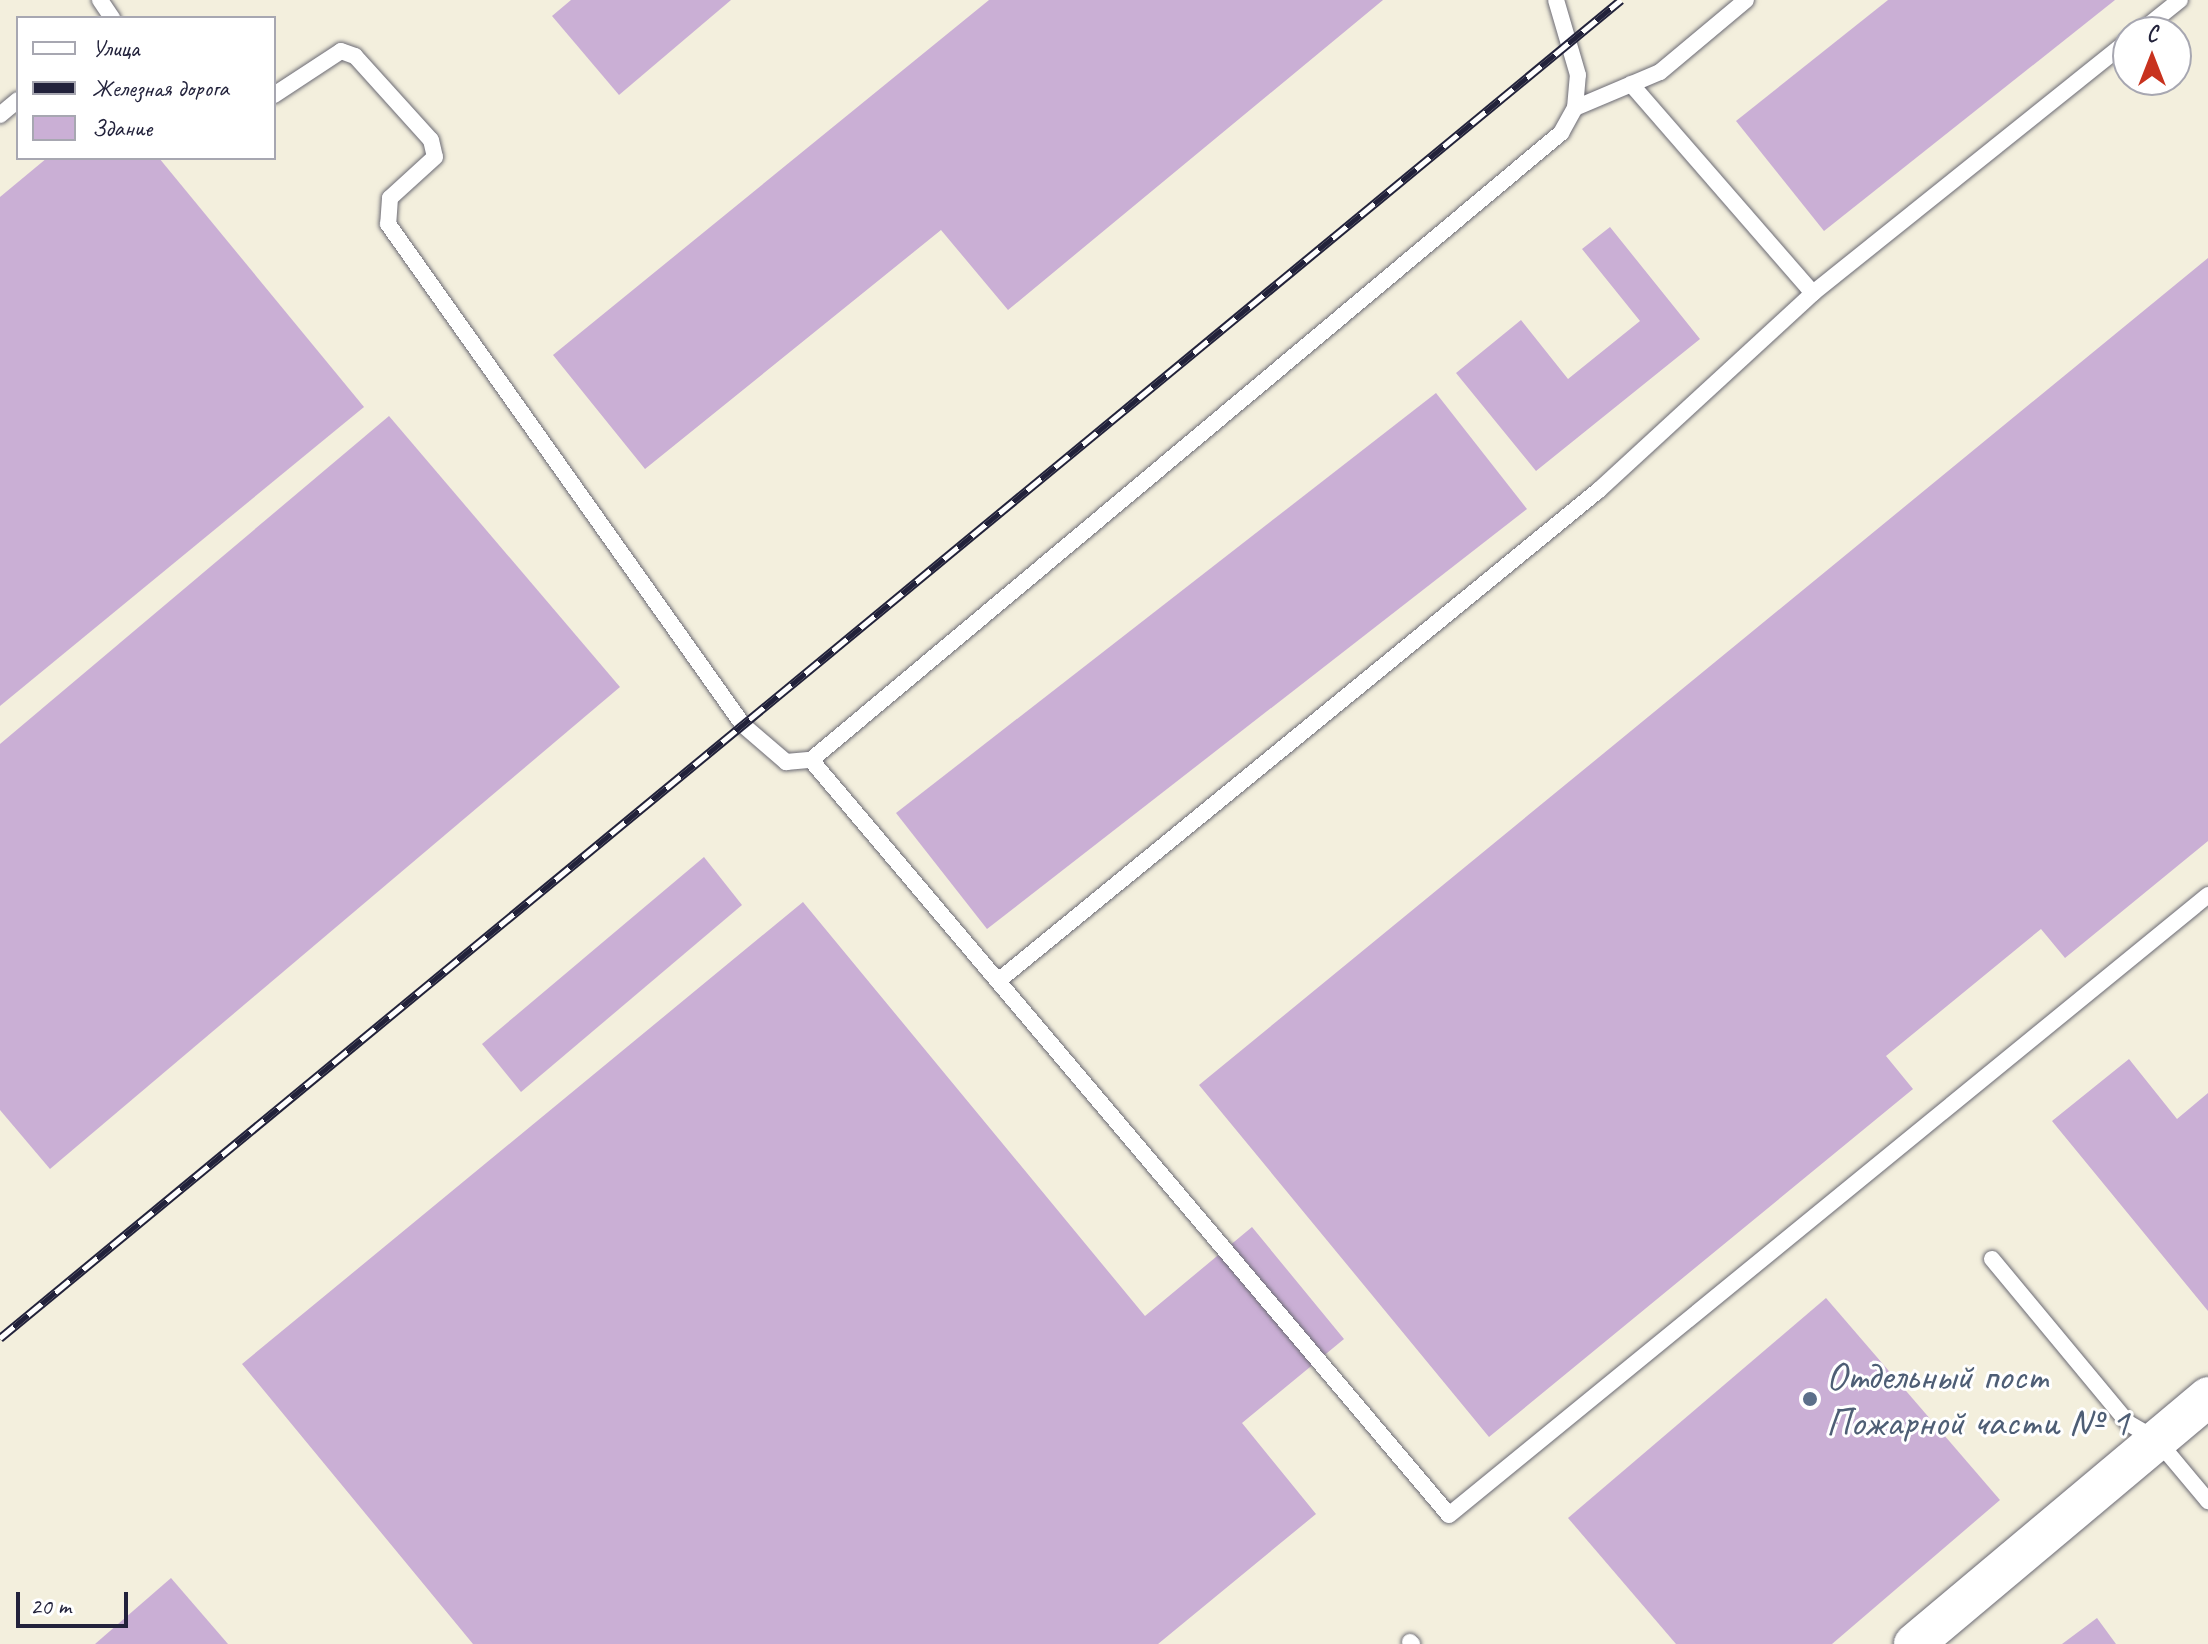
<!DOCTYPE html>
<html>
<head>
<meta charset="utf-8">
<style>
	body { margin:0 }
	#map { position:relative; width:2208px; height:1644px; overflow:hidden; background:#f3efdd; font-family:Caveat,sans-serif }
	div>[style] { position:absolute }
	.building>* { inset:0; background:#caafd5 }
	.roads { filter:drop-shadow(0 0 2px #6b6a74) drop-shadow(0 0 2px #6b6a74) }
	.service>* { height:16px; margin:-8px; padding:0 8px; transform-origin:8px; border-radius:8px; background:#fff }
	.tertiary>* { height:40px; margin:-20px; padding:0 20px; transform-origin:20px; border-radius:20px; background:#fff }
	.rail>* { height:9px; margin-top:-4.5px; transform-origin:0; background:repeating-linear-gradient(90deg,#fff 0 18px,#22223b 0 36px); box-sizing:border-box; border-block:2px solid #22223b }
	.dots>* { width:22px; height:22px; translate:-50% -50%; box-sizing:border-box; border:4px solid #fff; border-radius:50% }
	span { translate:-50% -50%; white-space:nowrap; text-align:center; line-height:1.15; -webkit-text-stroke:6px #fff; paint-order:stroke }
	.service-label { font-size:40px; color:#4e5e75 }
	.left { translate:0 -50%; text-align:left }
	.legend { position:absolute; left:16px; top:16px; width:260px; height:144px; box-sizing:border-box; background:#fff; border:2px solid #a7a7b1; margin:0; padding:10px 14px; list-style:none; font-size:24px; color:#22223b }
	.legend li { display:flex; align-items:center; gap:16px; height:40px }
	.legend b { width:40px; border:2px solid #a7a7b1 }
	.north { position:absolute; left:2112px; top:16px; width:80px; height:80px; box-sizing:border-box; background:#fff; border:2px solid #a7a7b1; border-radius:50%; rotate:0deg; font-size:22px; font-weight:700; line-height:32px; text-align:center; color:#22223b }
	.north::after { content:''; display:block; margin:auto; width:28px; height:36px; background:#c8321e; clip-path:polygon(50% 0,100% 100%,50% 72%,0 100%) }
	.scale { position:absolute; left:16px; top:1592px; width:112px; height:36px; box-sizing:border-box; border:4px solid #22223b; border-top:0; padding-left:10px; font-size:24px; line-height:28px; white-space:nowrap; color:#22223b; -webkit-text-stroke:6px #fff; paint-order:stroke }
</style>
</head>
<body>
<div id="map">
	<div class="building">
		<div style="clip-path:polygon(571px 0,731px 0,619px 95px,552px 16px)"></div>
		<div style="clip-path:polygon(989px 0,1383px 0,1008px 310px,941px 230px,645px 469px,553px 355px)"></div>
		<div style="clip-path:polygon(1888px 0,2115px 0,1824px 231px,1736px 121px)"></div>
		<div style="clip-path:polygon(47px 158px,159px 158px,364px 407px,0 706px,0 197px)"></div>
		<div style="clip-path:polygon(1610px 227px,1700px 339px,1536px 471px,1456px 373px,1521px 320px,1568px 379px,1640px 321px,1582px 249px)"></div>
		<div style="clip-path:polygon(2208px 258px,2208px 841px,2065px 958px,2041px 929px,1886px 1056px,1913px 1089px,1489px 1437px,1199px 1085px)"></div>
		<div style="clip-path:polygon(1436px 393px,1527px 509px,987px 929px,896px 813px)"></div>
		<div style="clip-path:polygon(389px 416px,620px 687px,50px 1169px,0 1110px,0 744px)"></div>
		<div style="clip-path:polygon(704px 857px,742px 905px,521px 1092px,482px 1044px)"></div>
		<div style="clip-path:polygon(803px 902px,1145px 1316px,1252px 1227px,1344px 1339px,1242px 1423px,1316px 1514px,1158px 1644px,473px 1644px,242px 1364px)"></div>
		<div style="clip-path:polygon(2129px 1059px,2177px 1119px,2208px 1093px,2208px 1311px,2052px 1121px)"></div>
		<div style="clip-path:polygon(1826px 1298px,2000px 1500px,1832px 1644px,1676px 1644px,1568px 1518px)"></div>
		<div style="clip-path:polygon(171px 1578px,228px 1644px,95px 1644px)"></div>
		<div style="clip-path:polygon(2097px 1618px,2116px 1644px,2062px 1644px)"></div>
	</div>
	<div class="roads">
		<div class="service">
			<div style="left:100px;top:0;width:22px;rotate:56deg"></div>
			<div style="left:2140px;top:32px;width:51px;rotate:-38.7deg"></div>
			<div style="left:1631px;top:84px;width:277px;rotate:49deg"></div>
			<div style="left:274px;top:95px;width:80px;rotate:-33.3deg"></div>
			<div style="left:341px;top:51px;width:15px;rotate:20deg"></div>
			<div style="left:355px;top:56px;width:113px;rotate:47.9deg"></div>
			<div style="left:431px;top:140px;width:17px;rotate:77deg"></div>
			<div style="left:435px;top:157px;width:61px;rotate:137.7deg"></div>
			<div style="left:390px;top:198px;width:26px;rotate:94deg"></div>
			<div style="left:388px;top:224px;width:614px;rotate:54.68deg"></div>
			<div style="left:743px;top:725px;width:57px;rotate:40.7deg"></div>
			<div style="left:786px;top:762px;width:25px;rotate:-5deg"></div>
			<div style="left:811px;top:760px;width:978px;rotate:-39.9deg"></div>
			<div style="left:1561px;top:133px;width:29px;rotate:-61deg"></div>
			<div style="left:1575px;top:108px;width:33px;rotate:-85deg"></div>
			<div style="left:1578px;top:75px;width:78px;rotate:-106.3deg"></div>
			<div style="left:1575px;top:108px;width:92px;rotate:-23deg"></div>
			<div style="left:1660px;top:72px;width:112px;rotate:-39.9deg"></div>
			<div style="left:0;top:115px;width:23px;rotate:-40deg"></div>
			<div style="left:811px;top:760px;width:988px;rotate:49.8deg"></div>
			<div style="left:1449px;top:1515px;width:980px;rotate:-39.24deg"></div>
			<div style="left:998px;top:981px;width:776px;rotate:-39.25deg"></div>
			<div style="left:1599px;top:490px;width:291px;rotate:-42.6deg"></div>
			<div style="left:1813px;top:293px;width:403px;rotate:-38.7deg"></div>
			<div style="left:1992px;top:1259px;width:213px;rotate:50.3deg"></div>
			<div style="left:2128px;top:1423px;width:34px;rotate:30deg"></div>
			<div style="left:2157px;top:1440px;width:80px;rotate:50.1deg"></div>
			<div style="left:1410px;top:1642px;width:3px;rotate:45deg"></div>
		</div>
		<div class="tertiary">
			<div style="left:1914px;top:1644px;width:384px;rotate:-40deg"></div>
		</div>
	</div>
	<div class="rail">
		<div style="left:0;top:1338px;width:2102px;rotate:-39.54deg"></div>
	</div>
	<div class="dots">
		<div style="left:1810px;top:1399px;background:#5c6f8a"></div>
	</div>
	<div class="service-label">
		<span class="left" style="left:1826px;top:1399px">Отдельный пост<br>Пожарной части № 1</span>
	</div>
	<ul class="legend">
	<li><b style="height:10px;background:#fff"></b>Улица</li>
	<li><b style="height:10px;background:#22223b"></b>Железная дорога</li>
	<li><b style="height:22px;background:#caafd5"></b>Здание</li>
	</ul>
	<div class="north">С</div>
	<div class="scale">20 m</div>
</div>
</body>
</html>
